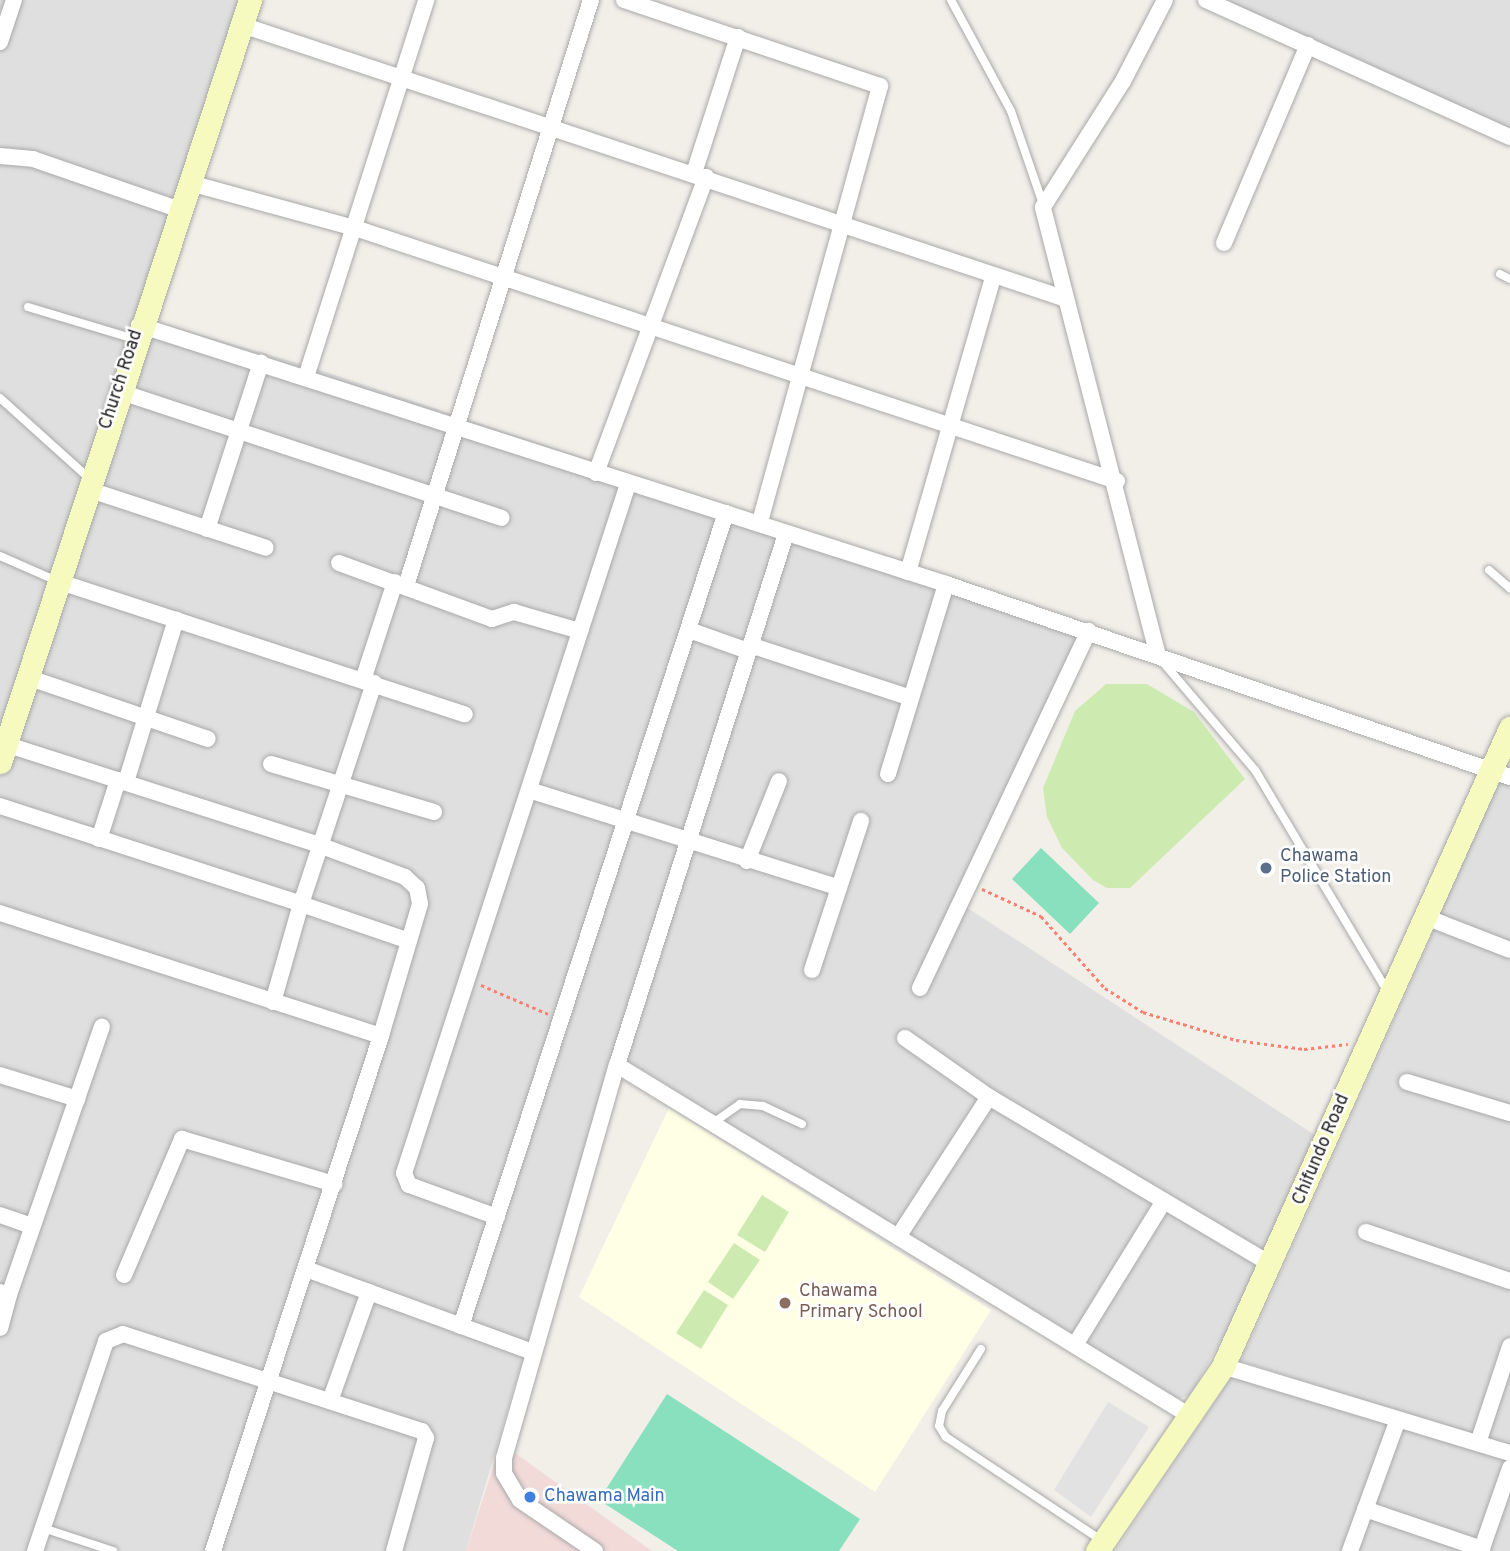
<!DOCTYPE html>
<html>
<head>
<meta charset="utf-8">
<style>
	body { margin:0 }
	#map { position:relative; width:1510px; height:1551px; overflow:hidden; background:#f2efe9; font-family:Overpass,sans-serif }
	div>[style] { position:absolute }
	.residential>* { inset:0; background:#e0dfdf }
	.commercial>* { inset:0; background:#f2dad9 }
	.education>* { inset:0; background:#ffffe5 }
	.grass>* { inset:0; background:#cdebb0 }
	.pitch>* { inset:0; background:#88e0be }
	.parking>* { inset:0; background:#e2e2e2 }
	.path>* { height:2.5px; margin-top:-1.25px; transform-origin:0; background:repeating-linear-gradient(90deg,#fa8072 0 3.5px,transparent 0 7px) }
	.roads { filter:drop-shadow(0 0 2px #a9a9a9) drop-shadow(0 0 2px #a9a9a9) }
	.lane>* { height:8px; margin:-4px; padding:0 4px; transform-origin:4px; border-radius:4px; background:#fff }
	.street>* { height:16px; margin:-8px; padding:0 8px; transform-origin:8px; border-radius:8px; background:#fff }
	.secondary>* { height:23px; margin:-11.5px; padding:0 11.5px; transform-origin:11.5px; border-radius:11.5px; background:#f7fabf }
	.dots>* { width:19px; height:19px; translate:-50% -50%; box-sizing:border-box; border:4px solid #fff; border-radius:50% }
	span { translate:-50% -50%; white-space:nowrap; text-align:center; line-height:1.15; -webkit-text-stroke:5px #fff; paint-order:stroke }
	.street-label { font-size:18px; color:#222 }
	.service-label { font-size:18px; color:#4e5e75 }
	.left { translate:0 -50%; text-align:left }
	.education-label { font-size:18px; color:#785e54 }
	.shop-label { font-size:18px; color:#366cbe }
</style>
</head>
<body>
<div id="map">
	<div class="residential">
		<div style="clip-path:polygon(0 0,254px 0,147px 319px,311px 367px,1089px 627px,957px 901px,1321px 1139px,1261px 1271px,1190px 1395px,1177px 1399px,613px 1052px,466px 1551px,0 1551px)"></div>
		<div style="clip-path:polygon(1213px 0,1510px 0,1510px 138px)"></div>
		<div style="clip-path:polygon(1489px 771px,1510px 779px,1510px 1446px,1241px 1361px,1430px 940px)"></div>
		<div style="clip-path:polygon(1233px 1375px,1510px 1457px,1510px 1551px,1115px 1551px)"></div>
	</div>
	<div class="commercial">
		<div style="clip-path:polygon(501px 1443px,652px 1551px,466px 1551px)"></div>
	</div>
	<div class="education">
		<div style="clip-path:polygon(669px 1108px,991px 1310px,875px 1492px,579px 1297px)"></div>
	</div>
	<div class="grass">
		<div style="clip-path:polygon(1106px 684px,1147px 684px,1194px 712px,1245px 779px,1130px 888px,1107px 888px,1093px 880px,1062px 848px,1047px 817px,1043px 788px,1075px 711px)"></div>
		<div style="clip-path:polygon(762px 1195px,789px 1212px,765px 1252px,737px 1235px)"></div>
		<div style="clip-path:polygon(734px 1243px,760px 1260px,733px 1299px,708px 1282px)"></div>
		<div style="clip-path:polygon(704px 1290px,728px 1305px,701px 1349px,676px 1333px)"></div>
	</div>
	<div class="pitch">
		<div style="clip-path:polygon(1041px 848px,1099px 903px,1070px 934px,1012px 879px)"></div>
		<div style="clip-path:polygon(667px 1394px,860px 1519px,839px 1551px,678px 1551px,599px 1500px)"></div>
	</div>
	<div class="parking">
		<div style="clip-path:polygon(1108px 1402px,1149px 1427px,1091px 1517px,1054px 1490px)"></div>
	</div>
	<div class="path">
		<div style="left:982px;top:889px;width:65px;rotate:24.6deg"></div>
		<div style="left:1041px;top:916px;width:96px;rotate:48.4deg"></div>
		<div style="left:1105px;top:988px;width:45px;rotate:32.3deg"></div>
		<div style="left:1143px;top:1012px;width:97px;rotate:16.8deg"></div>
		<div style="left:1236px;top:1040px;width:69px;rotate:7.5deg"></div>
		<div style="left:1304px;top:1049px;width:44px;rotate:-6.5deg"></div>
		<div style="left:481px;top:985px;width:73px;rotate:23.4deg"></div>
	</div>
	<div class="roads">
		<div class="lane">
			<div style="left:951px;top:0;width:126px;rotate:61.6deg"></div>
			<div style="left:1011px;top:111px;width:98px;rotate:71deg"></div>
			<div style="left:1500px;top:274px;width:11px;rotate:27deg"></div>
			<div style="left:28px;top:307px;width:112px;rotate:16.7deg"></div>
			<div style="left:0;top:398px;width:121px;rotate:42deg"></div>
			<div style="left:0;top:556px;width:62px;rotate:23.7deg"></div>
			<div style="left:1489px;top:570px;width:28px;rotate:41deg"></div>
			<div style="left:1161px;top:660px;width:145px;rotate:49.5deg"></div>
			<div style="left:1255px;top:770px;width:259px;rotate:59.1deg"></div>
			<div style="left:713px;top:1123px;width:33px;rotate:-35deg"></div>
			<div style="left:740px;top:1104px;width:23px;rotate:5deg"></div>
			<div style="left:763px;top:1106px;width:43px;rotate:24.8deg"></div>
			<div style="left:981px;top:1349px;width:73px;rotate:122.2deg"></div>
			<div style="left:942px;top:1411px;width:15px;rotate:101deg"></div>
			<div style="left:939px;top:1426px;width:13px;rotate:58deg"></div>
			<div style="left:946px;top:1437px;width:186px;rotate:33.6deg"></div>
			<div style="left:43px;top:1528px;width:74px;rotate:18.2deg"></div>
		</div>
		<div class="street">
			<div style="left:624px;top:0;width:270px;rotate:18.6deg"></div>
			<div style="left:880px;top:86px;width:454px;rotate:105.4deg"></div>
			<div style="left:1206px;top:0;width:333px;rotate:24.3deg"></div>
			<div style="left:242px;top:25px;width:868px;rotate:18.39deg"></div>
			<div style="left:0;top:42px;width:44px;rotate:-71.6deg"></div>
			<div style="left:0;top:156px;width:33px;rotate:5deg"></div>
			<div style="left:33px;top:159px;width:156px;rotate:19.1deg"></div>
			<div style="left:694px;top:173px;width:143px;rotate:-72.1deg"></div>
			<div style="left:190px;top:183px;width:171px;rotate:15.3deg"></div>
			<div style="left:355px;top:228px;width:803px;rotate:18.37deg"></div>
			<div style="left:1224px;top:243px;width:215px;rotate:-67deg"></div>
			<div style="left:139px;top:325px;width:848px;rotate:17.79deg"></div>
			<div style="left:946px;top:584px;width:596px;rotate:18.89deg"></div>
			<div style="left:306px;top:377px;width:396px;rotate:-72.3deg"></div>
			<div style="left:118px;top:391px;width:404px;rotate:18.3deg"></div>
			<div style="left:596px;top:473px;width:316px;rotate:-69.6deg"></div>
			<div style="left:87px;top:489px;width:188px;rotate:18.2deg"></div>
			<div style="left:207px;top:529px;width:175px;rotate:-72deg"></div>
			<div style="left:339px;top:563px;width:163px;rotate:20.1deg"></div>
			<div style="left:492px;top:619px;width:23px;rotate:-18deg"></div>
			<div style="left:514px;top:612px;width:69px;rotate:16.1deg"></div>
			<div style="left:908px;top:572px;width:307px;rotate:-73.9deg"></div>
			<div style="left:57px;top:581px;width:429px;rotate:18.1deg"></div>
			<div style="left:406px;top:586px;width:615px;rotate:-72.48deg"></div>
			<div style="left:689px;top:630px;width:63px;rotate:19.6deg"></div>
			<div style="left:750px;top:645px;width:169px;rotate:18.2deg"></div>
			<div style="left:1158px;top:656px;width:463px;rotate:-104.4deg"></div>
			<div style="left:1043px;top:207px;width:149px;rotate:-57.6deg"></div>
			<div style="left:1123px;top:81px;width:91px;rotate:-62.6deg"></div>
			<div style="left:27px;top:677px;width:191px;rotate:18.9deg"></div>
			<div style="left:363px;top:680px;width:103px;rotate:-71.9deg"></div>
			<div style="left:5px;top:744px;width:330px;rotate:17.8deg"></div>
			<div style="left:319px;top:845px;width:92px;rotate:20.4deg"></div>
			<div style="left:405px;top:877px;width:16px;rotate:43deg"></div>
			<div style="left:417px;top:888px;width:16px;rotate:79deg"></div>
			<div style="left:420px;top:904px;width:138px;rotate:106.5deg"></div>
			<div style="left:381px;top:1036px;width:542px;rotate:108.07deg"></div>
			<div style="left:271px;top:764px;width:170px;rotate:16.4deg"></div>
			<div style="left:888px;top:774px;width:199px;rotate:-73deg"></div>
			<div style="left:126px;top:782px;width:170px;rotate:-72.9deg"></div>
			<div style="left:529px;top:790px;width:325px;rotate:17.5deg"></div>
			<div style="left:0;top:806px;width:317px;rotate:18deg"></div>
			<div style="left:301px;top:904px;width:233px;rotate:-71.7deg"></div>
			<div style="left:99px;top:839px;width:62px;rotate:-72.1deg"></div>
			<div style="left:747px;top:861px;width:86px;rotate:-68.2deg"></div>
			<div style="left:0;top:913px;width:400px;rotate:17.9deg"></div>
			<div style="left:1423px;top:916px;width:93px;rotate:21.3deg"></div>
			<div style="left:812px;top:970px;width:157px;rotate:-71.8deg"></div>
			<div style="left:920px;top:988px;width:395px;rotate:-64.7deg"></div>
			<div style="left:273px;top:1002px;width:102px;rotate:-74.1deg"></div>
			<div style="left:301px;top:904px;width:114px;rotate:18.9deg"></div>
			<div style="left:905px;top:1038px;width:103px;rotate:35.1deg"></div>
			<div style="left:989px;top:1097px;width:329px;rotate:30.7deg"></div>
			<div style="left:617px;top:1065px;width:672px;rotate:31.49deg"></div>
			<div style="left:0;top:1075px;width:81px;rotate:17.3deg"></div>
			<div style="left:1407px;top:1082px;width:108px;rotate:16.8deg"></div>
			<div style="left:0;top:1215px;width:34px;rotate:19deg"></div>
			<div style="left:497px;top:1217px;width:94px;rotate:-160deg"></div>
			<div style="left:409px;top:1185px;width:13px;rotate:-113deg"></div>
			<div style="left:404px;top:1173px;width:724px;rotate:-71.99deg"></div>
			<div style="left:1366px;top:1232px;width:152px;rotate:18.8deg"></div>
			<div style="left:898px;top:1237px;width:167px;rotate:-57deg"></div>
			<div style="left:306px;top:1269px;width:242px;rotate:20.1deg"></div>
			<div style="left:124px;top:1275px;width:148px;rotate:-66.9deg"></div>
			<div style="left:182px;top:1139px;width:159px;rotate:16.5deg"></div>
			<div style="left:0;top:1292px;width:9px;rotate:18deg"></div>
			<div style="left:9px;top:1295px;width:34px;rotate:105deg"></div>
			<div style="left:9px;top:1295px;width:284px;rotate:-70.9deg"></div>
			<div style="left:461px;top:1326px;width:855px;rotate:-71.95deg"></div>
			<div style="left:1075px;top:1345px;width:169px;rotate:-58.3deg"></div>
			<div style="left:1223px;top:1366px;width:300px;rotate:16.9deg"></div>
			<div style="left:330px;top:1401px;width:116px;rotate:-70.3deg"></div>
			<div style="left:1478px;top:1443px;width:102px;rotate:-71.7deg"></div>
			<div style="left:1365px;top:1509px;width:124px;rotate:18.9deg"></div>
			<div style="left:35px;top:1551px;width:222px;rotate:-71.3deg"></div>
			<div style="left:106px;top:1341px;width:18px;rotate:-22deg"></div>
			<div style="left:123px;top:1334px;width:314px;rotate:18deg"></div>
			<div style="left:422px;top:1431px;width:8px;rotate:60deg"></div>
			<div style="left:426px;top:1438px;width:117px;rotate:105.8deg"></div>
			<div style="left:595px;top:1551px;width:91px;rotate:-145.8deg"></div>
			<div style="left:520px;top:1500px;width:31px;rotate:-121deg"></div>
			<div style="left:504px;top:1473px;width:15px;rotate:-90deg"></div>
			<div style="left:504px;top:1458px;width:409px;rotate:-74deg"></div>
			<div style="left:617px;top:1065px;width:557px;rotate:-72.35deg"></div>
			<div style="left:1350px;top:1551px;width:140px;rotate:-70deg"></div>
			<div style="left:1481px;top:1551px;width:88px;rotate:-70.7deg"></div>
		</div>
		<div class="secondary">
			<div style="left:0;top:762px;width:802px;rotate:-71.84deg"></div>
			<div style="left:1097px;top:1551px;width:224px;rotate:-55.7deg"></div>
			<div style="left:1223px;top:1366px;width:700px;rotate:-65.78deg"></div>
		</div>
	</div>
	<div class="dots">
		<div style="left:1266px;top:868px;background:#5c6f8a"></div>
		<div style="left:785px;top:1303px;background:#8d6e63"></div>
		<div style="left:530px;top:1497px;background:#3f7fe0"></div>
	</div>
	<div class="street-label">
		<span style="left:122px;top:380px;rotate:-72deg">Church Road</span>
		<span style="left:1322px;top:1150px;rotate:-67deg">Chifundo Road</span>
	</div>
	<div class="service-label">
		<span class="left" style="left:1280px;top:868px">Chawama<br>Police Station</span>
	</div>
	<div class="education-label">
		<span class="left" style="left:799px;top:1303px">Chawama<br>Primary School</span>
	</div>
	<div class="shop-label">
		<span class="left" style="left:544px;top:1497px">Chawama Main</span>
	</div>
</div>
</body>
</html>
